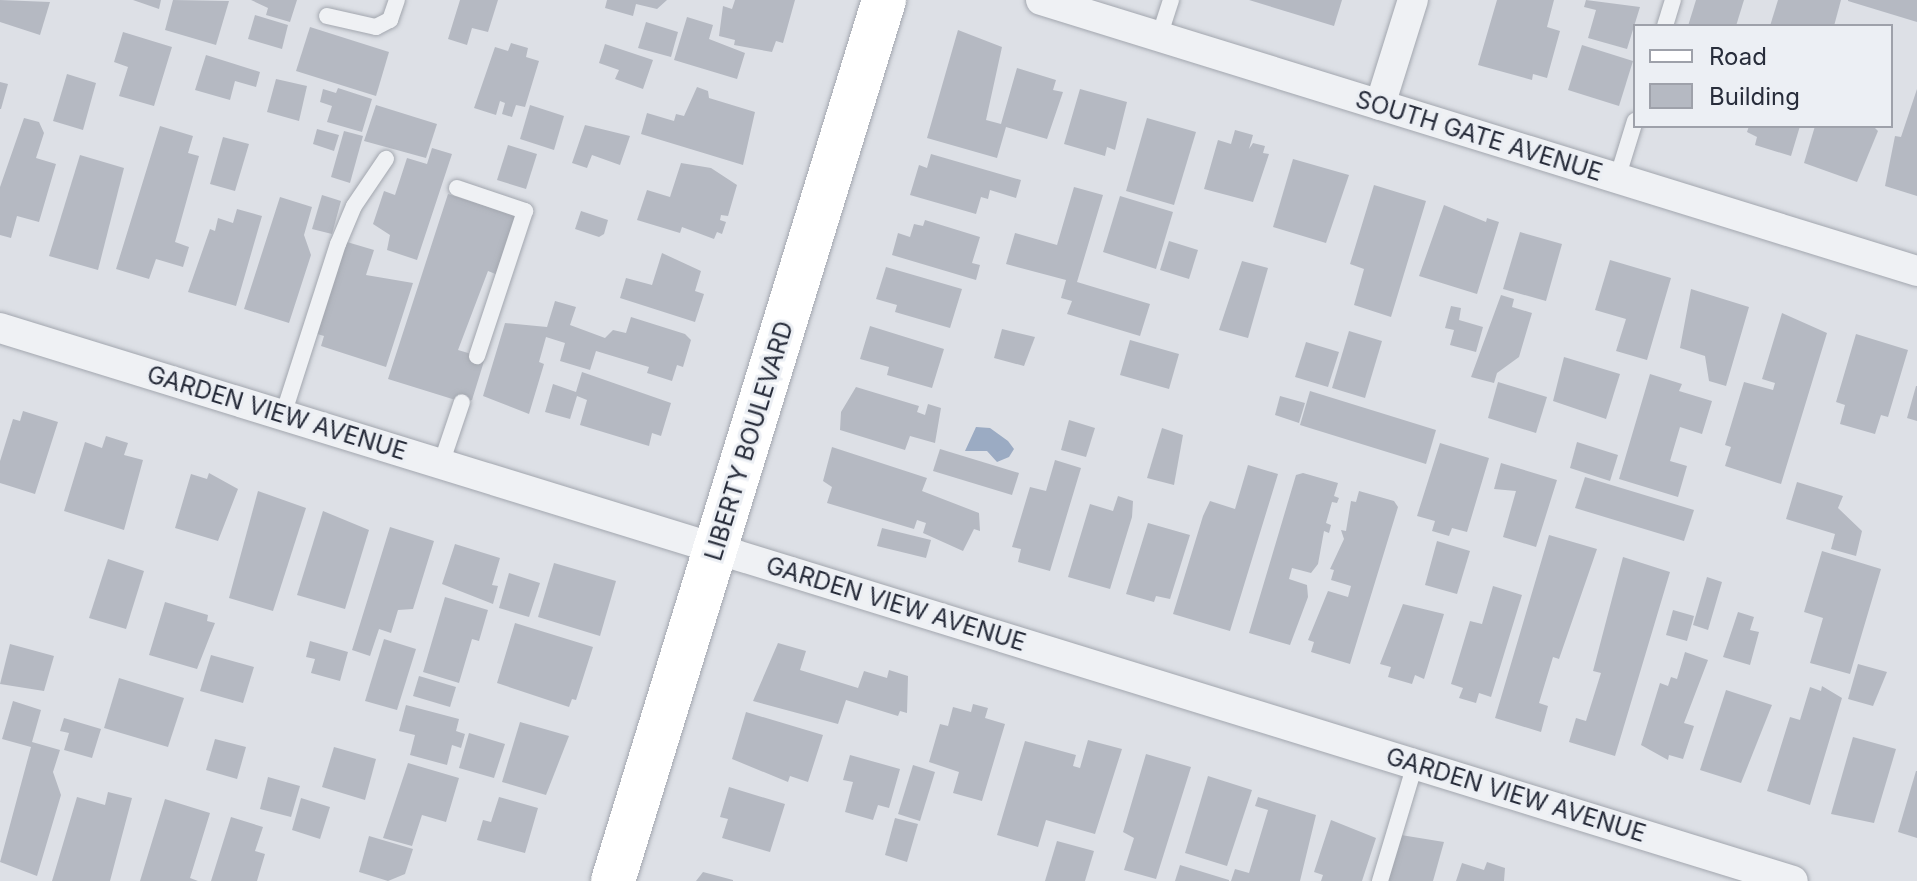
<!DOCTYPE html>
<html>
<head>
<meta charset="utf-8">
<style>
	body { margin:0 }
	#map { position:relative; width:1917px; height:881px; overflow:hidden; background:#dde0e6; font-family:Inter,sans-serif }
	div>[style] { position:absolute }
	.water>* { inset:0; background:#9babc3 }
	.building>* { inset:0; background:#b5b9c2 }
	.roads { filter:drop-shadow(0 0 2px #a3a7af) drop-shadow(0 0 2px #a3a7af) }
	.lane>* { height:16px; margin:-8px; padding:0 8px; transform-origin:8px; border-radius:8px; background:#eff1f4 }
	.street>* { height:30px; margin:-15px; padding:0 15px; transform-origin:15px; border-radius:15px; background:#eff1f4 }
	.secondary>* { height:44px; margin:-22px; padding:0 22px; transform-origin:22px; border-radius:22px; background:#fff }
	span { translate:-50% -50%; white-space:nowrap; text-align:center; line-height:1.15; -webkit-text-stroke:6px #eceff4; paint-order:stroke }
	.street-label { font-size:24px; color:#282d3b }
	.legend { position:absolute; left:1633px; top:24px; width:260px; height:104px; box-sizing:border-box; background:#eceff4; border:2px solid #9ea1aa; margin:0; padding:10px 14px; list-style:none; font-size:24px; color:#282d3b }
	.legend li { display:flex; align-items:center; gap:16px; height:40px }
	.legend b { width:40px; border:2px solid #9ea1aa }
</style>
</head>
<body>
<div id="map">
	<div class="water">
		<div style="clip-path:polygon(976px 427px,990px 428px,1008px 441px,1014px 449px,1009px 457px,997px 462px,987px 451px,965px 451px)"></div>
	</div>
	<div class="building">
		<div style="clip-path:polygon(0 0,50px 2px,40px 35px,0 22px)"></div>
		<div style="clip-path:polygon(133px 0,161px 0,159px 9px)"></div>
		<div style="clip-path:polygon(173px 0,229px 1px,216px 45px,165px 30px)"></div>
		<div style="clip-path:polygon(251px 0,297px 0,290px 22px,266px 15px,268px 8px)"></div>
		<div style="clip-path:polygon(460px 0,498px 0,488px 32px,472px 28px,467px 45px,448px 39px)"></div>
		<div style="clip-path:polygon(607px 0,667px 0,657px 9px,636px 4px,633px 16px,605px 8px)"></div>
		<div style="clip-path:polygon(735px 0,795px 0,783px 43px,776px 41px,772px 52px,734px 45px,735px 40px,719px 36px,723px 6px,732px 9px)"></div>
		<div style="clip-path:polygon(1249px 0,1342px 0,1334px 26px)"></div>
		<div style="clip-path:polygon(1497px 0,1554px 0,1547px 27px,1560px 31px,1547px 78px,1533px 74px,1532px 80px,1478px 65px)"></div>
		<div style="clip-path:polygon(1586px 0,1640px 7px,1627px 49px,1588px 38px,1596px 10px,1584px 7px)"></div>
		<div style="clip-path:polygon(1696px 0,1744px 0,1736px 26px,1688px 26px)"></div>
		<div style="clip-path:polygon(1778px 0,1841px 0,1834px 26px,1770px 26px)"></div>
		<div style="clip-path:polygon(1848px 0,1917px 0,1917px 22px,1848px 1px)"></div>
		<div style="clip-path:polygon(255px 15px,288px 25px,282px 49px,248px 39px)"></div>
		<div style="clip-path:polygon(687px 17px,713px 25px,709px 39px,745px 53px,737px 79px,674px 60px)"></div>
		<div style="clip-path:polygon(646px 22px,678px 32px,671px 57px,638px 48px)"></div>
		<div style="clip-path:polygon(310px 27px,389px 52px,376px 96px,296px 71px)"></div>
		<div style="clip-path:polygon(958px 30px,1002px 47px,986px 120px,1001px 124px,1017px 68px,1056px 80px,1053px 90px,1063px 92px,1047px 139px,1006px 127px,997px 158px,927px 138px)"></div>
		<div style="clip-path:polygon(123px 32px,172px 47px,154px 106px,119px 96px,128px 67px,114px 62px)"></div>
		<div style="clip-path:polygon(511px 43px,528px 48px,526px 57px,539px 61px,525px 107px,516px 105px,512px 117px,502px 114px,505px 103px,500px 101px,496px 115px,474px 108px,495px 47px,508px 51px)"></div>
		<div style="clip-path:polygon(605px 44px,653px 60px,643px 89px,615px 79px,619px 70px,599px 63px)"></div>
		<div style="clip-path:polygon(1582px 45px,1633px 61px,1619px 106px,1568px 90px)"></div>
		<div style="clip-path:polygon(206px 55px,260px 72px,256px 87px,235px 81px,230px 100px,195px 90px)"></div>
		<div style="clip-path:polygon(67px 74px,96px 83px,83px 130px,53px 121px)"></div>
		<div style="clip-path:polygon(276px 79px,307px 86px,299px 121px,267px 112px)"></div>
		<div style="clip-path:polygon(0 82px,8px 84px,1px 109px,0 109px)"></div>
		<div style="clip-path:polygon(697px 87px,708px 91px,709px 98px,755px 112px,743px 165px,641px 134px,647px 113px,674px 121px,676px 114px,684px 116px)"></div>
		<div style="clip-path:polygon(338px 88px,372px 99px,362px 132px,327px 122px,332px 106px,320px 102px,323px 89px,336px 93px)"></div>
		<div style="clip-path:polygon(1080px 89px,1127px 102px,1115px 150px,1107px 147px,1105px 156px,1064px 144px)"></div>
		<div style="clip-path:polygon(1917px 89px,1917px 196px,1885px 186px,1895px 136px,1901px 137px)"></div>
		<div style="clip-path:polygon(376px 105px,437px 124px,426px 158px,364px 141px)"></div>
		<div style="clip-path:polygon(530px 105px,564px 116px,554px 150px,520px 139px)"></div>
		<div style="clip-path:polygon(24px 118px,39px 122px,44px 133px,36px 158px,56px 164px,39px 222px,17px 216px,11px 238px,0 235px,0 187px)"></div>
		<div style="clip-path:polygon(1147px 118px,1196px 132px,1174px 205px,1126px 191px)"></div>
		<div style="clip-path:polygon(585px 125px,630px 136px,620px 165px,592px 155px,587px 168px,572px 163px)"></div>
		<div style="clip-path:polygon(160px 126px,193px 136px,188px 153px,199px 156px,175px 242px,189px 247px,183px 267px,156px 259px,149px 279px,116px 269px)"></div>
		<div style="clip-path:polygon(1749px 126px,1800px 126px,1791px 156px,1755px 145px,1757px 137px,1747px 132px)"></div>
		<div style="clip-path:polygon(1815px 126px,1873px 126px,1878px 131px,1857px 182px,1804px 163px)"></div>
		<div style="clip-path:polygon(317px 129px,339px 135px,334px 151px,313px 144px)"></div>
		<div style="clip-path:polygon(1235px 130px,1253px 135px,1249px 149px,1253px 143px,1265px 146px,1263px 153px,1269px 154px,1253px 202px,1204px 189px,1218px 140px,1231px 144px)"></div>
		<div style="clip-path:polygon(344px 131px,363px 136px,350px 183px,331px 177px)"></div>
		<div style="clip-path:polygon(223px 137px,249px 144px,235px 191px,210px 184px)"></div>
		<div style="clip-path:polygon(508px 145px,537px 154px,526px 189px,497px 180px)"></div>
		<div style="clip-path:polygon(432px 148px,452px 154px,417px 260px,387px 250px,390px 235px,373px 224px,384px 191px,395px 195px,407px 158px,427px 164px)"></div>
		<div style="clip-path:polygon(931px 154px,1021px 180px,1016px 198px,990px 190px,988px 199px,981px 197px,976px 214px,910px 195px,919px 165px,927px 168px)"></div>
		<div style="clip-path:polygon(80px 155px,124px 168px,98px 270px,49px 256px)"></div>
		<div style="clip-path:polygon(1293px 159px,1349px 175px,1326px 243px,1273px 227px)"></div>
		<div style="clip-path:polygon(681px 163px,711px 168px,737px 185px,728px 216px,721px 215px,720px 220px,726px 222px,722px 234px,717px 232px,714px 239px,682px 227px,680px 233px,637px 220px,647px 190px,670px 197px)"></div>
		<div style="clip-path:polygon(1374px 185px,1426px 201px,1391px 317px,1354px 305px,1364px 269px,1350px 264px)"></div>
		<div style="clip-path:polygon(1074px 187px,1103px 195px,1077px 282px,1150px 304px,1140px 336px,1067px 314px,1072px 301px,1061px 298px,1066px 280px,1006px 264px,1015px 233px,1057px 245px)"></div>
		<div style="clip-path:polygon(448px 194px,517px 216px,498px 275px,488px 271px,458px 350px,485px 358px,472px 400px,462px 402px,388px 379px)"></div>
		<div style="clip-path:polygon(322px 195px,341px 201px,332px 234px,312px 229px)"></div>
		<div style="clip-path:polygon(1120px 196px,1173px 212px,1156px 269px,1103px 252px)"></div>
		<div style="clip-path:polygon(280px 197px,312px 207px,304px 235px,311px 255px,289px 323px,244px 309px)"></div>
		<div style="clip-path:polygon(1444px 205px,1486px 222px,1487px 218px,1499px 222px,1477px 294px,1419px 276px)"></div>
		<div style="clip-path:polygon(237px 209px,262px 216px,236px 306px,188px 292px,210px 229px,215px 231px,218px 218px,233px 223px)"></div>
		<div style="clip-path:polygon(581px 211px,608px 220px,604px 234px,599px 237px,575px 229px)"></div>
		<div style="clip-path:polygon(925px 220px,980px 237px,972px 263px,980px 265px,976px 280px,892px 255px,898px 233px,910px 237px,914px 224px,923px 226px)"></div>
		<div style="clip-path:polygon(1520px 232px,1562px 244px,1546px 301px,1503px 289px)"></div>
		<div style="clip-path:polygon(1169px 241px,1198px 250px,1189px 279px,1160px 270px)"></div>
		<div style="clip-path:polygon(347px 242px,374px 250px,366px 275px,413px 283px,386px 367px,321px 346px,324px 336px,314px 333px)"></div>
		<div style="clip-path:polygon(662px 253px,701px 271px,695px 291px,704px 294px,695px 322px,620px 298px,626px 278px,652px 285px)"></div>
		<div style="clip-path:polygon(1610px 260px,1671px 278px,1647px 360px,1616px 351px,1626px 319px,1595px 310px)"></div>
		<div style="clip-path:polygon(1242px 261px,1268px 268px,1248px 338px,1219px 330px)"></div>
		<div style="clip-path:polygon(886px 267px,962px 289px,950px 328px,895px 312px,897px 305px,876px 299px)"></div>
		<div style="clip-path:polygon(1691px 289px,1749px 307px,1726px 386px,1709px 381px,1705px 356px,1680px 348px)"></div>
		<div style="clip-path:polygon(1501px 295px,1514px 299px,1512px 307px,1532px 313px,1519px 357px,1497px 373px,1494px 383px,1471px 377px)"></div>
		<div style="clip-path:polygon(555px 301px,576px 307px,570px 325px,605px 338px,613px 330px,626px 333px,631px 317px,685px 334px,691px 340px,683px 367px,677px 365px,672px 381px,647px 373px,649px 367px,596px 351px,590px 370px,560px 361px,565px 343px,546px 337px,539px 362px,544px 364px,529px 414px,483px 396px,505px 323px,547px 327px)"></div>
		<div style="clip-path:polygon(1451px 306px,1461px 308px,1459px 320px,1483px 327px,1476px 352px,1450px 345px,1454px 330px,1445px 328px)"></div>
		<div style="clip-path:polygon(1782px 313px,1827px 333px,1781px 484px,1725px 466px,1731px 447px,1725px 445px,1744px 382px,1773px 390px,1775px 383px,1762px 379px)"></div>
		<div style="clip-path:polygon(870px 326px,944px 349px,932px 388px,887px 375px,889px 367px,860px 359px)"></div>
		<div style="clip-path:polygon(1002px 329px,1035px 337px,1024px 366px,994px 358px)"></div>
		<div style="clip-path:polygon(1349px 331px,1382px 341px,1365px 398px,1332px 388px)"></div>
		<div style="clip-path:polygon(1856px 334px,1908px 350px,1888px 417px,1881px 415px,1875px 434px,1840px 424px,1845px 405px,1836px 402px)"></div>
		<div style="clip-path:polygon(1130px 340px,1179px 354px,1169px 389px,1120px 375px)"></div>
		<div style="clip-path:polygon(1306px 342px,1339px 352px,1328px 387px,1295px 377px)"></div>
		<div style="clip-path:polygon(1564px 357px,1620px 374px,1606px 419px,1553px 401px)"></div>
		<div style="clip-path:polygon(582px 372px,671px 403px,661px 436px,652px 433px,649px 446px,580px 425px,587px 400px,577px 396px,570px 419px,545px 412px,553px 384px,576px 392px)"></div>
		<div style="clip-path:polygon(1650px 374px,1682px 384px,1679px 391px,1712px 401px,1702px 434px,1680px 427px,1670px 461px,1687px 466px,1678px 497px,1619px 479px)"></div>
		<div style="clip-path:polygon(1498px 382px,1547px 397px,1536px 433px,1488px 418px)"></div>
		<div style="clip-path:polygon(1916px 386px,1917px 386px,1917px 421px,1907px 418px)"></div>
		<div style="clip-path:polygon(856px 387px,919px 406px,917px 412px,925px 415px,928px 404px,941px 408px,935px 443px,910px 436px,905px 450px,840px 430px,841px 412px)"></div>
		<div style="clip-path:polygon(1310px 391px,1436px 430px,1426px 464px,1300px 425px)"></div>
		<div style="clip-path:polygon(1280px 396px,1305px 403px,1299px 423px,1275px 415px)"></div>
		<div style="clip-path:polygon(23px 411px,58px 422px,35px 494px,0 483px,0 461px,13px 419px,20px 421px)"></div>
		<div style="clip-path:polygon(1069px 420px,1095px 428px,1086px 457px,1061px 450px)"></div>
		<div style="clip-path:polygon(1162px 428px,1183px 435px,1174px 485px,1147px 478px)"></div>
		<div style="clip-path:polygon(106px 436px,128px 443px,124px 455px,143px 460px,124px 530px,64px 511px,85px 442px,102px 448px)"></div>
		<div style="clip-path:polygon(1577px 442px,1618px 455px,1610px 481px,1570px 468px)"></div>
		<div style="clip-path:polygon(1440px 443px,1489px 458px,1467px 532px,1452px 528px,1449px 536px,1432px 531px,1435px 521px,1417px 516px)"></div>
		<div style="clip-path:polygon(832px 447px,927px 478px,922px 491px,979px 513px,980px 531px,974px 529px,963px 551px,923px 533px,926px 523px,917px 520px,914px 529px,827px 503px,832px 487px,823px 481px)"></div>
		<div style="clip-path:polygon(940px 449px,1019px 473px,1012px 495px,933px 471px)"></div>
		<div style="clip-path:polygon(1055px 460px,1081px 468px,1050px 571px,1018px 562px,1021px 549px,1012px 547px,1030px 487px,1046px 491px)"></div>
		<div style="clip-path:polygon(1501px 463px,1557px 480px,1536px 547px,1503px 537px,1516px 491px,1494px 489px)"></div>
		<div style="clip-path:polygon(1248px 465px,1278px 474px,1230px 631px,1173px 614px,1203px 516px,1210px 501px,1235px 509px)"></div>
		<div style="clip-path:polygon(209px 473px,238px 489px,218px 541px,175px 528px,191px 474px,207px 479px)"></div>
		<div style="clip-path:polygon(1303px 473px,1338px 483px,1334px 496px,1339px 498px,1337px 503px,1332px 502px,1326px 523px,1331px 525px,1329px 533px,1324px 531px,1318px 564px,1311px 573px,1292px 568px,1289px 579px,1307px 585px,1308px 597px,1290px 645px,1249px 633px,1296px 475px)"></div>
		<div style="clip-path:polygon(1585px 477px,1694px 510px,1684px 541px,1575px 508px)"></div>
		<div style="clip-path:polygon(1797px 482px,1843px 496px,1838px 508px,1862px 531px,1856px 556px,1831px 549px,1835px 534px,1786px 519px)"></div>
		<div style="clip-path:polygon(258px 491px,306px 508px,273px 611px,229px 598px)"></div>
		<div style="clip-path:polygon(1359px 491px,1394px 501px,1398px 507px,1350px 664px,1311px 652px,1314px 642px,1308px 640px,1328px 591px,1348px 597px,1351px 586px,1331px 580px,1334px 570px,1330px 569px,1344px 539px,1341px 530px,1346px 531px,1351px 501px,1356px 502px)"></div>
		<div style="clip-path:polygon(1118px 496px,1133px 501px,1132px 517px,1110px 589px,1068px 577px,1090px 504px,1113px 511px)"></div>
		<div style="clip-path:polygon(323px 511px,369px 530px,345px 609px,297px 595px)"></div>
		<div style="clip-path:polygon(1148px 523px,1190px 535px,1170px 599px,1156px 596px,1154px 602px,1126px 594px)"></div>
		<div style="clip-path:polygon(390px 527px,434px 541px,413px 609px,398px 610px,391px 633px,379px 629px,370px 656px,352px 650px)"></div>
		<div style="clip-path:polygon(882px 528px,931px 540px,926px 558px,877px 546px)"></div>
		<div style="clip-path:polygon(1549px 535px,1597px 549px,1559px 659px,1553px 657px,1539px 703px,1548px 706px,1541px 732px,1495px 718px)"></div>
		<div style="clip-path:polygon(1437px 541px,1470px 551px,1457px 594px,1425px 585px)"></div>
		<div style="clip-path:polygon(455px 544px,500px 558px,492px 585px,498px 586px,493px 604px,442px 584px)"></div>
		<div style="clip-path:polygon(1822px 551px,1881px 569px,1850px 674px,1810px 663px,1823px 618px,1804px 612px)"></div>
		<div style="clip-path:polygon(1623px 557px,1670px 572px,1615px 756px,1569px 742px,1576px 718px,1586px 721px,1601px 673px,1593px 671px)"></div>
		<div style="clip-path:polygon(108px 559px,144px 571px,126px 629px,89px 618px)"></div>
		<div style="clip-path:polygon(554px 563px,616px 581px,600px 636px,538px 617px)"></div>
		<div style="clip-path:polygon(509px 573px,540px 583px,529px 617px,499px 608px)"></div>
		<div style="clip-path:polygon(1707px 577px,1722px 582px,1708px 630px,1693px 625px)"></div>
		<div style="clip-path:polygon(1493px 586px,1522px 595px,1491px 697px,1479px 693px,1476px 703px,1459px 698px,1463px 688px,1451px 684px,1470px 621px,1482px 624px)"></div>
		<div style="clip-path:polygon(445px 597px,488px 610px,479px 641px,472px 639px,459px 683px,423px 672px)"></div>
		<div style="clip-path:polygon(165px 602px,208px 615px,207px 621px,215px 623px,197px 669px,149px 655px)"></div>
		<div style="clip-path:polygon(1403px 604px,1444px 614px,1424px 679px,1415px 675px,1412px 684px,1388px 677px,1391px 667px,1380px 664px)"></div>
		<div style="clip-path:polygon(1673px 610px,1694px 616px,1687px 641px,1666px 635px)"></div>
		<div style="clip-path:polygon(1738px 612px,1754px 617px,1750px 630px,1759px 632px,1750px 665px,1723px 657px)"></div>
		<div style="clip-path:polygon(515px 623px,593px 647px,576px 700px,572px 699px,569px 707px,497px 683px)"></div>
		<div style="clip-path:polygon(384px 639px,416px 649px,397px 710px,365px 701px)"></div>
		<div style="clip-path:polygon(310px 641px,348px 652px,340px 681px,311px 673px,315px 659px,306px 657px)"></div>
		<div style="clip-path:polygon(778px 643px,806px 651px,800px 670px,858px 688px,864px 671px,887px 678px,889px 670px,908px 676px,907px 713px,900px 711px,898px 716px,846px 700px,838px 724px,753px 701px)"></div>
		<div style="clip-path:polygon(10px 644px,54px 656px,44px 691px,0 684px)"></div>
		<div style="clip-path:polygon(1685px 652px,1708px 660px,1684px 723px,1694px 726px,1683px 759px,1669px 755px,1668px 760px,1641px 745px,1660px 683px,1668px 686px,1671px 677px,1677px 679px)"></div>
		<div style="clip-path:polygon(211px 655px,254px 667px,243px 703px,200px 691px)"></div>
		<div style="clip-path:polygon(1858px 664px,1887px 672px,1873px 706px,1848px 699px)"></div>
		<div style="clip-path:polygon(419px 676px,456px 687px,450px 707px,413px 696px)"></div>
		<div style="clip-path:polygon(119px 678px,184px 698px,168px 747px,104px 728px)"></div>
		<div style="clip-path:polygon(1822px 686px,1842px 698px,1810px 805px,1767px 791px,1790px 717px,1800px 720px,1810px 687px,1821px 691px)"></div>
		<div style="clip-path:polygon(1726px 690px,1772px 705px,1741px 783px,1700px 770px)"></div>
		<div style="clip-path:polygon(13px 701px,41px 710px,32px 742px,60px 750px,53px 772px,61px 795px,37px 876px,0 862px,31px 747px,2px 739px)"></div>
		<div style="clip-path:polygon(973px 704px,988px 708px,985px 718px,1005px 724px,982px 801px,953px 793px,959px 772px,929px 762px,940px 724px,948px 726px,953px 707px,971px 712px)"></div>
		<div style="clip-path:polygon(406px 705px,459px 719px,456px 731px,465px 734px,461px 748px,452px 745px,447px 765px,410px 755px,415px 735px,399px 731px)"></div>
		<div style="clip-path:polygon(746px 712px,823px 735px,808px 782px,790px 776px,788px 782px,732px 759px)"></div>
		<div style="clip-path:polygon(64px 718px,101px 729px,92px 758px,64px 750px,69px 733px,60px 731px)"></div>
		<div style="clip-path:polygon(520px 722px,569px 736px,546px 795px,502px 782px)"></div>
		<div style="clip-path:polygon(469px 733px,505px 744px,494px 778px,459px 768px)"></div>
		<div style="clip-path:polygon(1853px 737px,1896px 749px,1874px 823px,1831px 814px)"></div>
		<div style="clip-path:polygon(215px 739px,246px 747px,237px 779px,206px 770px)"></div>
		<div style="clip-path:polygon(1088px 740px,1122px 749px,1095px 834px,1046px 820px,1038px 847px,997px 835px,1025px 741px,1076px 755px,1073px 766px,1080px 768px)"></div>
		<div style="clip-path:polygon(334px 747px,376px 759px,365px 800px,322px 787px)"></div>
		<div style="clip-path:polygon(1146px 754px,1191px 767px,1156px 879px,1124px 870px,1134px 838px,1123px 832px)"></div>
		<div style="clip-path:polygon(850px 755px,900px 769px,889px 808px,878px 805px,873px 820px,845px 812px,853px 782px,843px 780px)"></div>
		<div style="clip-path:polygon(408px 763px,459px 778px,446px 822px,422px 815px,412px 846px,383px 838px)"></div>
		<div style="clip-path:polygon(913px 765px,935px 772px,920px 821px,898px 814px)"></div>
		<div style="clip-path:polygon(1916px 771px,1917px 771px,1917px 838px,1898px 832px)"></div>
		<div style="clip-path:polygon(1208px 776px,1252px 790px,1227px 866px,1185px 853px)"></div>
		<div style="clip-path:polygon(268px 777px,300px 786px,291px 817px,260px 809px)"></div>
		<div style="clip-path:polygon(729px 787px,785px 804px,770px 852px,722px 838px,728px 819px,720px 817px)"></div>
		<div style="clip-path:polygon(108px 792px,132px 798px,110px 881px,52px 881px,77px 797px,105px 805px)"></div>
		<div style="clip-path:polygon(499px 797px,538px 808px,525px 853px,477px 840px,483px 820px,491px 822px)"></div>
		<div style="clip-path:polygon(1258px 797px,1316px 815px,1300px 881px,1231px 881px,1235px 869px,1249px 873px,1268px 810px,1255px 806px)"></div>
		<div style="clip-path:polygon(301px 798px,330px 807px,320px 839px,292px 830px)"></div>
		<div style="clip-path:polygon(165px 799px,210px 813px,190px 878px,198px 881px,140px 881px)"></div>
		<div style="clip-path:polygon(231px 817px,263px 827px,255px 851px,265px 854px,257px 881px,211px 881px)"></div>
		<div style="clip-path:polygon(895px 818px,918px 824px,907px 862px,885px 855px)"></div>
		<div style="clip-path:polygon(1331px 820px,1376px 838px,1362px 881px,1321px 881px,1323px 875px,1314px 872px)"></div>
		<div style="clip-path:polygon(1401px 835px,1444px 842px,1433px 881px,1387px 881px)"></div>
		<div style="clip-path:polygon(369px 836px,413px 849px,405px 874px,388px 881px,359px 872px)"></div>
		<div style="clip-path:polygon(1057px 841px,1094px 851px,1085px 881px,1045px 881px)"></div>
		<div style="clip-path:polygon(1487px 862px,1505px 868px,1504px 881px,1456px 881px,1462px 863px,1484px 870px)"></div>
		<div style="clip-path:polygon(1180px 865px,1229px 880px,1229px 881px,1175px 881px)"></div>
		<div style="clip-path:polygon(703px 872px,733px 880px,733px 881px,696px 881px)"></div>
	</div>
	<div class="roads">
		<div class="lane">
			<div style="left:327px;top:16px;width:50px;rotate:12.7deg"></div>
			<div style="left:376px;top:27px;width:16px;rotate:-27deg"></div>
			<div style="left:390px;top:20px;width:21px;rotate:-71deg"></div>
			<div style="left:1665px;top:26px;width:27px;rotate:-73deg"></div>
			<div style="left:1159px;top:37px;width:39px;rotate:-72deg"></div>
			<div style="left:1617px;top:179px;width:61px;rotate:-72.8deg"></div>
			<div style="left:457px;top:188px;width:72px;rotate:18.7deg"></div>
			<div style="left:525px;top:211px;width:153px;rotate:108.3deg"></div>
			<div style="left:283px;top:415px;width:180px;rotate:-72.2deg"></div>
			<div style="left:338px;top:244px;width:41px;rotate:-67.2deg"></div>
			<div style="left:354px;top:206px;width:57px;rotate:-55.8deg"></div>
			<div style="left:441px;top:464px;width:65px;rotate:-71.3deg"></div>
			<div style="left:1380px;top:881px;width:122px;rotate:-73.3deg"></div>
		</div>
		<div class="street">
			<div style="left:1041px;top:0;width:917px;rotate:17.19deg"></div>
			<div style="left:1380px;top:105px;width:110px;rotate:-72.6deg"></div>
			<div style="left:0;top:328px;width:1876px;rotate:17.14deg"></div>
		</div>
		<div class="secondary">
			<div style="left:613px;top:881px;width:922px;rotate:-72.9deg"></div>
		</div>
	</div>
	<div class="street-label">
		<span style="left:1479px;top:136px;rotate:17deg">SOUTH GATE AVENUE</span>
		<span style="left:277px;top:413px;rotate:17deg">GARDEN VIEW AVENUE</span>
		<span style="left:749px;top:441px;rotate:-73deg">LIBERTY BOULEVARD</span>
		<span style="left:896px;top:604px;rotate:17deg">GARDEN VIEW AVENUE</span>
		<span style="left:1516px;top:795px;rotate:17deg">GARDEN VIEW AVENUE</span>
	</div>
	<ul class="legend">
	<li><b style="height:10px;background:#fff"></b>Road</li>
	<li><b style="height:22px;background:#b5b9c2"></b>Building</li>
	</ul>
</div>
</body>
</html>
